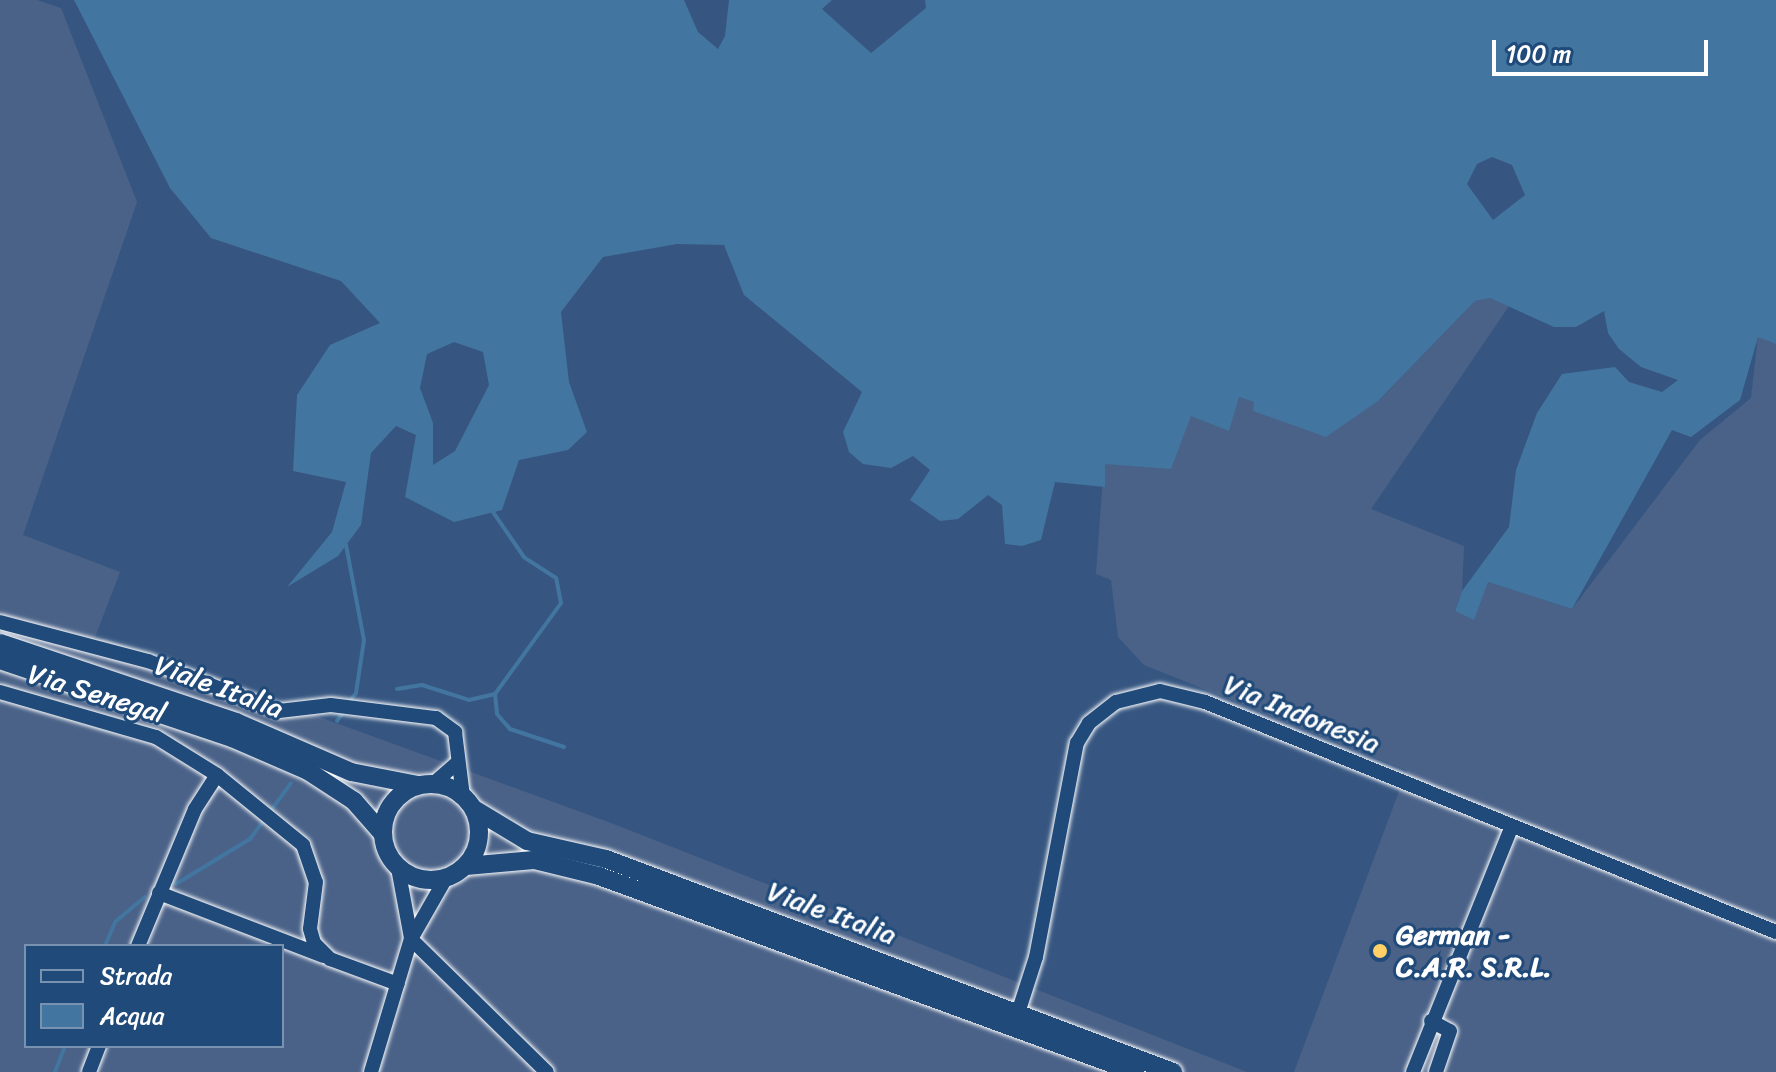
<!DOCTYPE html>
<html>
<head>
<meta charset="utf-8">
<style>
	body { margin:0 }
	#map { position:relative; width:1776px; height:1072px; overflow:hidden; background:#365681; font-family:Sriracha,sans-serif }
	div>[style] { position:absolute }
	.built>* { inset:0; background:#4a6288 }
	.water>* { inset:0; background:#42759f }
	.stream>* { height:4px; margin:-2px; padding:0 2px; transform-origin:2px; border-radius:2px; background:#42759f }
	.roads { filter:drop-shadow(0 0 2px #fff) drop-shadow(0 0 2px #fff) }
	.minor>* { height:14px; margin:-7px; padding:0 7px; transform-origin:7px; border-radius:7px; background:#1f4a7a }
	.major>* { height:18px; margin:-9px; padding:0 9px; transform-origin:9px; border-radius:9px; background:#1f4a7a }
	.major>.ring { margin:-9px; padding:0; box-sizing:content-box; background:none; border:18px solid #1f4a7a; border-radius:50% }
	.dots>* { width:22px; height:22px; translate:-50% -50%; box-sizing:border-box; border:4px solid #1f4a7a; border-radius:50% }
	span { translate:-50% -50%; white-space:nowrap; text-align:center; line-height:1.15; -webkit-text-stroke:6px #1f4a7a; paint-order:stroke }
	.street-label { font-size:28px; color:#fff }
	.poi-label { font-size:28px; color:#fff; font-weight:700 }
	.left { translate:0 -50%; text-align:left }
	.legend { position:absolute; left:24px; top:944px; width:260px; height:104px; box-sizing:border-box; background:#1f4a7a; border:2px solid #7992af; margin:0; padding:10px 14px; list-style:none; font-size:24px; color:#fff }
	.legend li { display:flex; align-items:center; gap:16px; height:40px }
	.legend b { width:40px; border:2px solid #7992af }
	.scale { position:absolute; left:1492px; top:40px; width:216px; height:36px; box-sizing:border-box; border:4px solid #fff; border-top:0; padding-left:10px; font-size:24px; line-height:28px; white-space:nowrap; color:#fff; -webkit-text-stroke:6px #1f4a7a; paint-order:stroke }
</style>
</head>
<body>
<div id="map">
	<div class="built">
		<div style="clip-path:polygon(evenodd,0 0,37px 0,61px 8px,137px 202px,23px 535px,120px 572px,94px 640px,105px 639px,611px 823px,1247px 1072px,0 1072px,0 0,26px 946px,282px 946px,282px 1046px,26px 1046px,26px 946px)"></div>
		<div style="clip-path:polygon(1490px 298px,1509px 306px,1371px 509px,1464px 546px,1462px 591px,1455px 611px,1488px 582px,1572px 609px,1700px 440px,1751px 398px,1758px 336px,1776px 344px,1776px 1072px,1294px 1072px,1407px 770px,1144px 665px,1118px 637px,1111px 580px,1096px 574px,1104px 463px,1148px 467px,1191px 416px,1239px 397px,1254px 402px,1378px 401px,1475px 301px)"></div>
	</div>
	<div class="water">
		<div style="clip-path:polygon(evenodd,74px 0,684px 0,698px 32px,718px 49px,725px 36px,729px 0,832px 0,822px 9px,871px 53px,926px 8px,925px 0,1776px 0,1776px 344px,1758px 337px,1740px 400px,1691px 437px,1672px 430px,1572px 609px,1488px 582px,1474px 620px,1455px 611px,1462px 591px,1509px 527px,1516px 470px,1537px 413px,1562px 374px,1615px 367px,1629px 382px,1662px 392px,1678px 380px,1641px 367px,1619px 349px,1608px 333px,1604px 311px,1576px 327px,1554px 327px,1490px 298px,1475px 301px,1378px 401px,1326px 437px,1253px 411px,1254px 402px,1239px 397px,1229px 431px,1191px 416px,1171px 469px,1105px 464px,1105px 487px,1055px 482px,1041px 540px,1022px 546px,1005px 544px,1002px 505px,988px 495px,958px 519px,940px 521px,910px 500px,930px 470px,913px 456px,891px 468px,863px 464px,849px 452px,843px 432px,862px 392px,744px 295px,724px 245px,677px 244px,603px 257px,561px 312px,569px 382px,587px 432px,568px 450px,519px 460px,502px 510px,454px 522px,405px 497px,416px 435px,396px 426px,371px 453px,361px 525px,338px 556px,287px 587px,332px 532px,346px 482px,293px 471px,297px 395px,330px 345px,380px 323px,341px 281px,211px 238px,170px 188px,74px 0,1492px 157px,1512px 165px,1525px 195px,1493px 220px,1467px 184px,1477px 164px,1492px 157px,74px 0,454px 342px,483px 352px,489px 385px,455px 451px,433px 465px,433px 423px,420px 388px,427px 354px,454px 342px)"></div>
	</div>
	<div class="stream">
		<div style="left:346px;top:545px;width:97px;rotate:79.3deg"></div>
		<div style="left:364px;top:640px;width:54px;rotate:98.6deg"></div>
		<div style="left:356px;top:693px;width:11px;rotate:128deg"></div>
		<div style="left:397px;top:689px;width:25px;rotate:-9deg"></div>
		<div style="left:422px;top:685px;width:49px;rotate:17.7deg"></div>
		<div style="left:469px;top:700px;width:27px;rotate:-13deg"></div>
		<div style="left:495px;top:694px;width:112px;rotate:-54deg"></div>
		<div style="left:561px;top:603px;width:25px;rotate:-101deg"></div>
		<div style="left:556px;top:578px;width:38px;rotate:-147deg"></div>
		<div style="left:524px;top:557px;width:55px;rotate:-124.6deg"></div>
		<div style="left:495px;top:694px;width:20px;rotate:84deg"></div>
		<div style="left:497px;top:714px;width:20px;rotate:49deg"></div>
		<div style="left:510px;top:729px;width:57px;rotate:18.4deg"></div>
		<div style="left:337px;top:721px;width:14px;rotate:-54deg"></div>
		<div style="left:176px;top:884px;width:87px;rotate:-31.3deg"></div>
		<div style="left:250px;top:839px;width:69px;rotate:-53.8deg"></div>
		<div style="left:105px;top:946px;width:26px;rotate:-67deg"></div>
		<div style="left:115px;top:922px;width:39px;rotate:-40deg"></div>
		<div style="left:55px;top:1072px;width:28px;rotate:-69deg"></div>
	</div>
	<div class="roads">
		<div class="minor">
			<div style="left:0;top:622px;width:153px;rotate:14.8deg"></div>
			<div style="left:148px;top:661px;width:140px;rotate:20.9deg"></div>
			<div style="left:279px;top:711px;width:52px;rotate:-6.6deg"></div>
			<div style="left:331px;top:705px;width:106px;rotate:7.1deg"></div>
			<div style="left:436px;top:718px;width:24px;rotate:36deg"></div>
			<div style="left:455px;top:732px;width:64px;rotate:82.9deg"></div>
			<div style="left:0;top:692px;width:162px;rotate:16.1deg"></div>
			<div style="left:156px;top:737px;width:72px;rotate:31.9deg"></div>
			<div style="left:217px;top:775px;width:111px;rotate:39.1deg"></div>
			<div style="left:303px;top:845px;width:39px;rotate:71deg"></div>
			<div style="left:316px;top:882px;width:47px;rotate:97.3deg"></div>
			<div style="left:310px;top:929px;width:15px;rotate:74deg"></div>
			<div style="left:314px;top:943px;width:23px;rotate:45deg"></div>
			<div style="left:330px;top:959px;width:72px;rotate:20.2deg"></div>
			<div style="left:434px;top:783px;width:30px;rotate:-41deg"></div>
			<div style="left:398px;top:868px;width:71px;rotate:79.5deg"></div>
			<div style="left:159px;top:893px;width:176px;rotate:21deg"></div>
			<div style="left:411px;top:939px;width:190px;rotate:44.4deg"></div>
			<div style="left:138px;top:946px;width:148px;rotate:-67.4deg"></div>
			<div style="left:195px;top:809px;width:40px;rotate:-57.1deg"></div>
			<div style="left:1018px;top:1013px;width:59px;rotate:-72.2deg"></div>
			<div style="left:1036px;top:957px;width:218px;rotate:-79.2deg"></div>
			<div style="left:1077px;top:743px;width:23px;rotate:-59deg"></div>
			<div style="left:1089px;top:723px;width:34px;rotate:-38deg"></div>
			<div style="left:1116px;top:702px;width:45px;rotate:-14deg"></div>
			<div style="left:1160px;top:691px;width:46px;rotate:13.7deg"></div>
			<div style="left:1205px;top:702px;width:616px;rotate:21.94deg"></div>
			<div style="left:1431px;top:1021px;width:21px;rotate:28deg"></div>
			<div style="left:1450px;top:1031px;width:43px;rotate:108.9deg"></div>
			<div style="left:89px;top:1072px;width:28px;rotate:-69deg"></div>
			<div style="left:371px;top:1072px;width:139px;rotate:-73.3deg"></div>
			<div style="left:411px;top:939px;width:70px;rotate:-60.2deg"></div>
			<div style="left:1413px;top:1072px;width:265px;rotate:-68.1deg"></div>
		</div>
		<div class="major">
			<div style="left:0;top:643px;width:249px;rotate:18.5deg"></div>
			<div style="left:236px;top:722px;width:125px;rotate:23.5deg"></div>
			<div style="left:351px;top:772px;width:67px;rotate:11.1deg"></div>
			<div style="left:0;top:660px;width:245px;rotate:18.6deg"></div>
			<div style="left:232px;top:738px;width:83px;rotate:23.5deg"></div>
			<div style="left:308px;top:771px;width:55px;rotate:33.1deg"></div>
			<div style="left:354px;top:801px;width:43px;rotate:48.8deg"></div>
			<div class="ring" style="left:383px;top:784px;width:78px;height:78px"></div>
			<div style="left:474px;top:809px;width:62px;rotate:31.1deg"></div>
			<div style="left:527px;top:841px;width:81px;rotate:12.8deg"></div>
			<div style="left:606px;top:859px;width:606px;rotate:20.59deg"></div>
			<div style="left:466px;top:866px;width:68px;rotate:-5deg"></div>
			<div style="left:534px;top:860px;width:67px;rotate:13.8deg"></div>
			<div style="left:599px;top:876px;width:571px;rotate:20.09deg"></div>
		</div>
	</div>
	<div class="dots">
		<div style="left:1380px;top:951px;background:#ffd166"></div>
	</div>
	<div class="street-label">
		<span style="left:219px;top:687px;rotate:20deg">Viale Italia</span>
		<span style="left:97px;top:694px;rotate:17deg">Via Senegal</span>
		<span style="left:1302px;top:714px;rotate:22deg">Via Indonesia</span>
		<span style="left:832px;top:913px;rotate:20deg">Viale Italia</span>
	</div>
	<div class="poi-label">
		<span class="left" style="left:1396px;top:951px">German -<br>C.A.R. S.R.L.</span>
	</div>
	<ul class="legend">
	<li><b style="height:10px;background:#1f4a7a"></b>Strada</li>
	<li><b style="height:22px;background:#42759f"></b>Acqua</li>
	</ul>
	<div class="scale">100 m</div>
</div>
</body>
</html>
